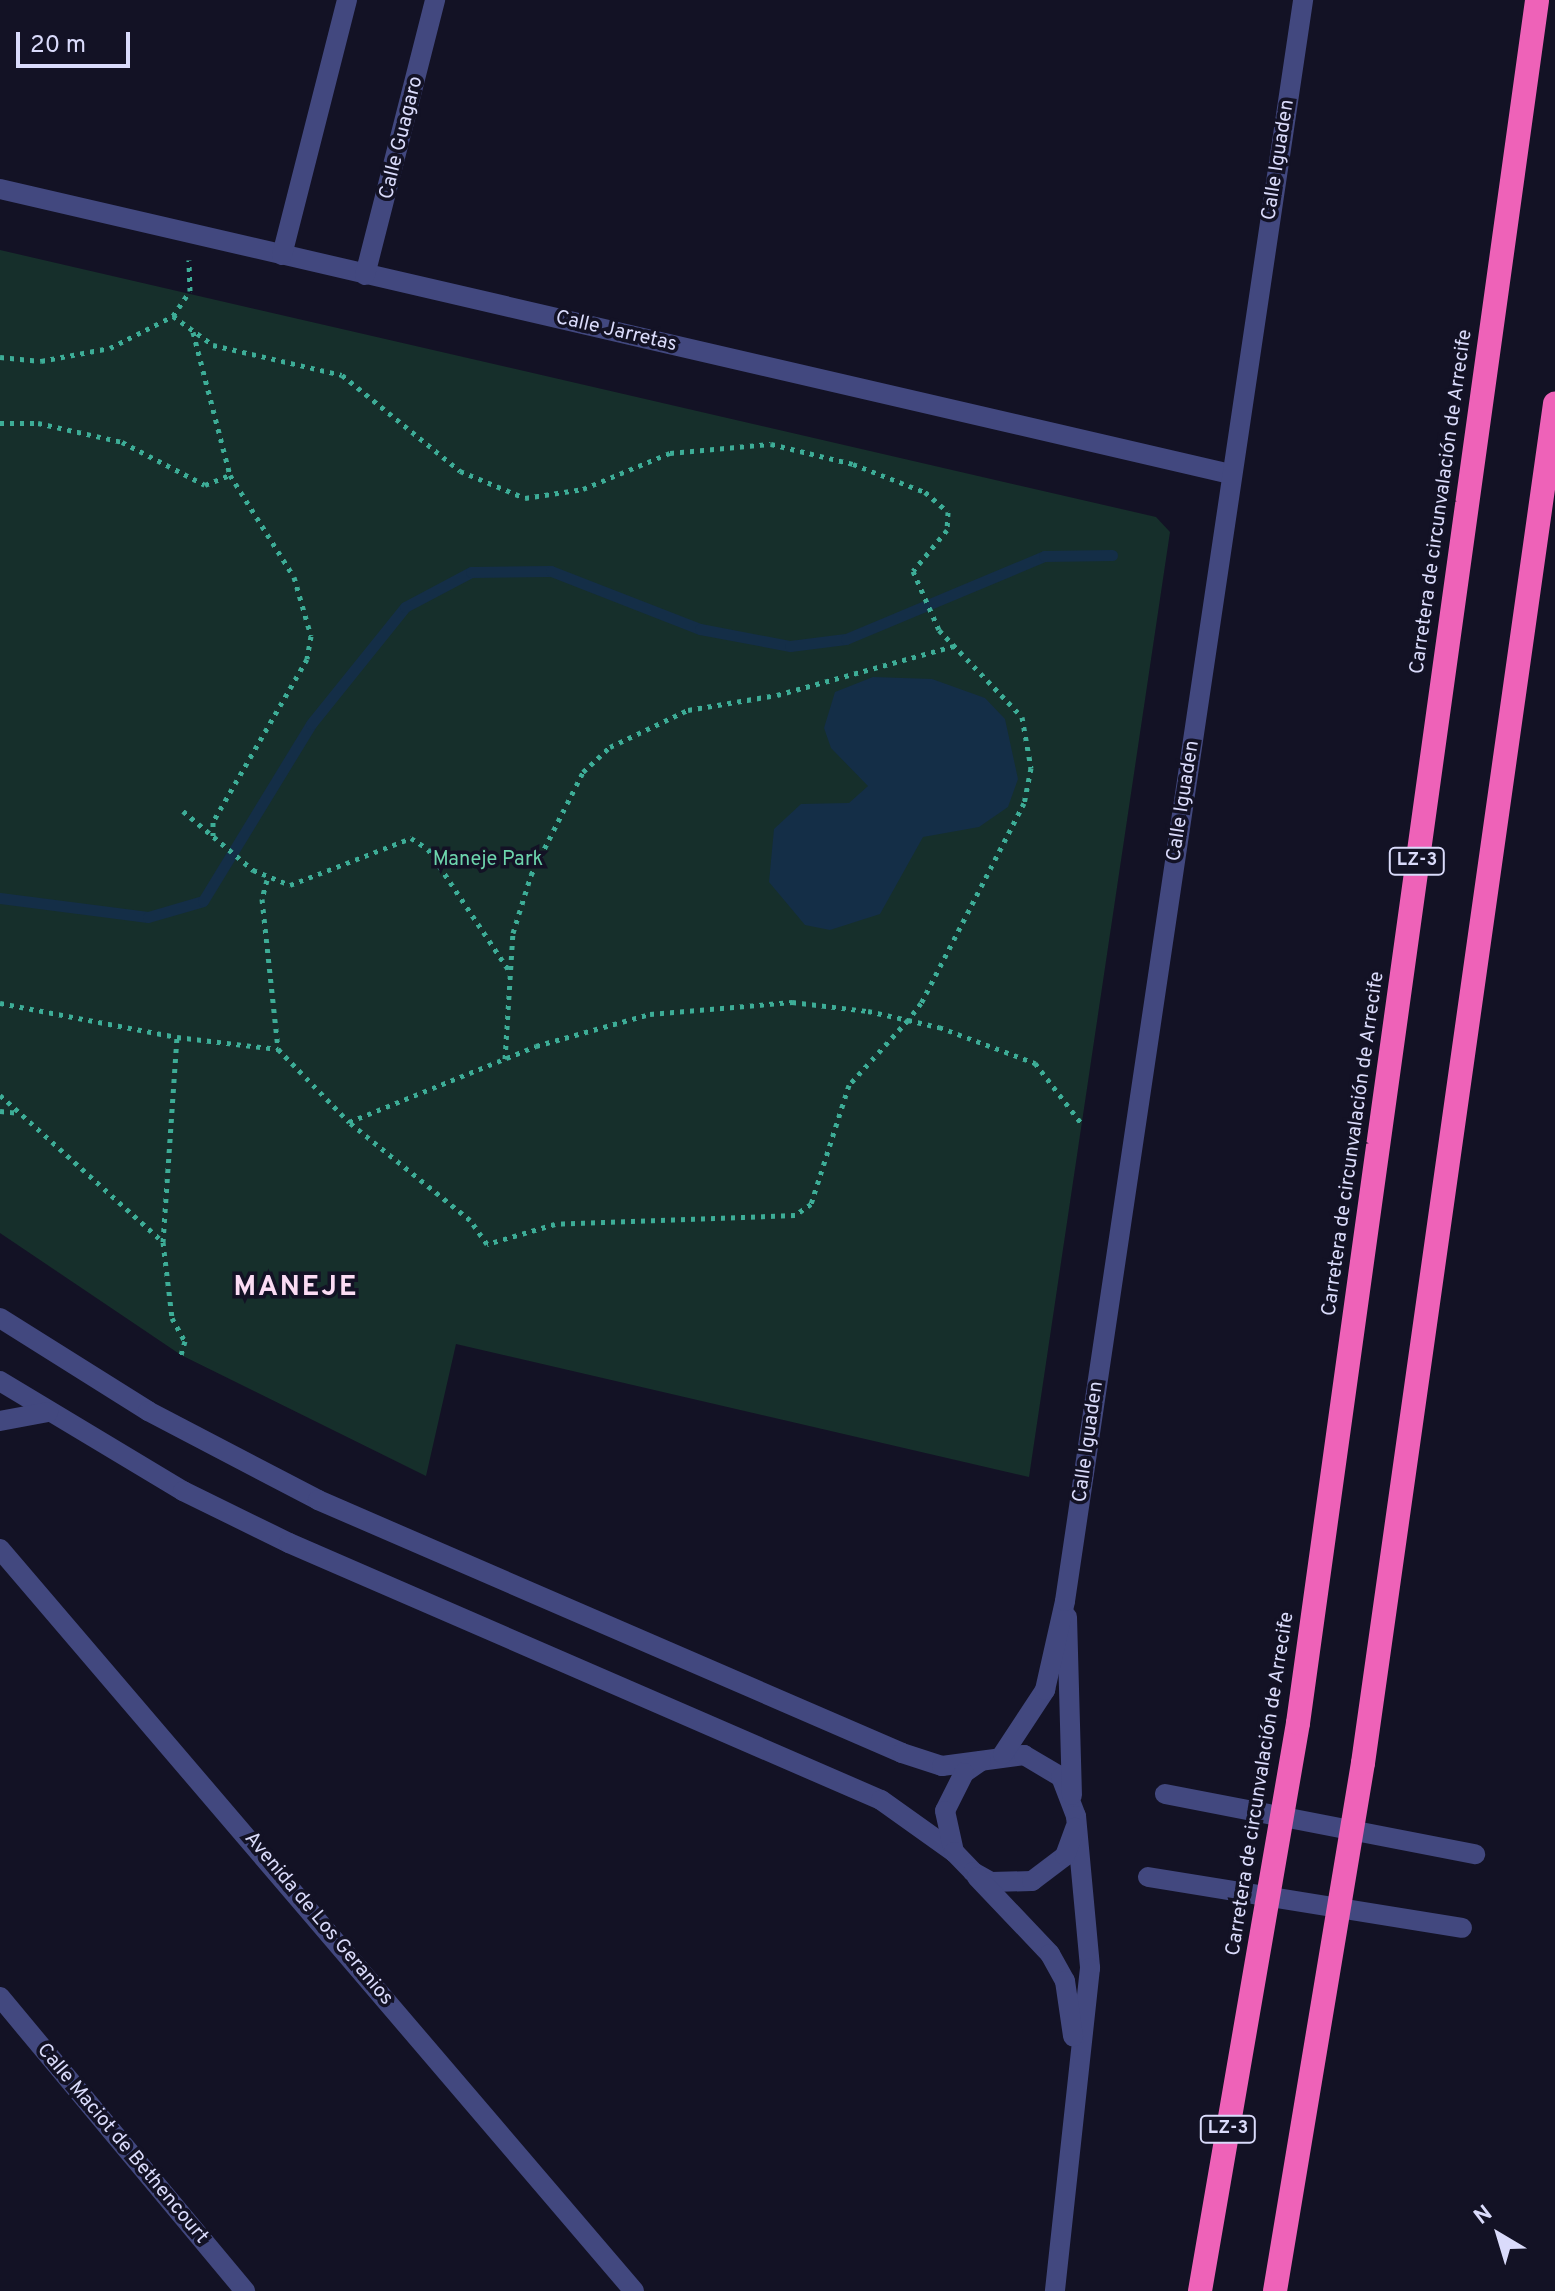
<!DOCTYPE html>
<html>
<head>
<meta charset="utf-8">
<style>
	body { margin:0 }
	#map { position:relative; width:1555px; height:2291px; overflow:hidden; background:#131225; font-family:Overpass,sans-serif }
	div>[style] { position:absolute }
	.green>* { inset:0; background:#162f2b }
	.water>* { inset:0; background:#142e47 }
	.stream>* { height:11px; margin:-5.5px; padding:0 5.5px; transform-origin:5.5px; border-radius:5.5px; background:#142e47 }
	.path>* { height:5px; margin-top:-2.5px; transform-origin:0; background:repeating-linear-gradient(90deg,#3dad97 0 4px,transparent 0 10px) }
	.minor>* { height:20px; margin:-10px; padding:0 10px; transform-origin:10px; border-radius:10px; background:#42487f }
	.highway>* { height:24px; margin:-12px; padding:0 12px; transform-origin:12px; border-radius:12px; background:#ee62b8 }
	span { translate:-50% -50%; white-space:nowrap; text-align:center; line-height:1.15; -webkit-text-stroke:7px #131225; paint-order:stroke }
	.shield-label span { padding:2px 6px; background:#131225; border:2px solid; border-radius:6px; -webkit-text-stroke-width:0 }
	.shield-label { font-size:18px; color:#dadbfb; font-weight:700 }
	.street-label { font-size:20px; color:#dadbfb }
	.park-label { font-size:20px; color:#6dd4ad }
	.district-label { font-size:28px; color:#fbdcf4; font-weight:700; letter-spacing:2px }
	.north { position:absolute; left:1459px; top:2195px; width:80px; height:80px; -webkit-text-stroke:6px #131225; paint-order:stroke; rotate:322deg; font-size:22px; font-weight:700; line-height:32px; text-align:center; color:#dadbfb }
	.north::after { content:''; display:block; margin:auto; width:28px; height:36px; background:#dadbfb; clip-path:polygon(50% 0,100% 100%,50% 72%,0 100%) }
	.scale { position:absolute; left:16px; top:32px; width:114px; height:36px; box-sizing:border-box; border:4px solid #dadbfb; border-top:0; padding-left:10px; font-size:24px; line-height:28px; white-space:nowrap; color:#dadbfb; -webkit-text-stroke:6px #131225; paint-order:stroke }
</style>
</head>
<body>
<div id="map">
	<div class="green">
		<div style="clip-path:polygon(0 250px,1156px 517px,1170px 532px,1029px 1477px,456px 1344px,426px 1476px,181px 1355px,0 1233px)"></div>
	</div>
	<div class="water">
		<div style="clip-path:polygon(873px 677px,932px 679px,985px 698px,1005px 719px,1018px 779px,1008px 807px,979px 827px,923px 837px,880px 914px,830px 930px,805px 925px,769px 882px,774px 829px,801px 804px,849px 803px,868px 786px,831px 748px,824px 728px,835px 692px)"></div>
	</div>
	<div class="stream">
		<div style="left:0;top:898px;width:149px;rotate:7.3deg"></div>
		<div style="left:148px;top:917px;width:57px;rotate:-16.2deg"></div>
		<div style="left:203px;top:901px;width:207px;rotate:-58.6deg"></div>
		<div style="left:311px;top:724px;width:150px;rotate:-51.2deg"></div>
		<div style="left:405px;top:607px;width:75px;rotate:-27.9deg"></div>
		<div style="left:471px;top:572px;width:80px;rotate:-0.7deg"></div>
		<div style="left:551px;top:571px;width:160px;rotate:21.3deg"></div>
		<div style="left:700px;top:629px;width:92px;rotate:10.7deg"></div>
		<div style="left:790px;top:646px;width:56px;rotate:-7.1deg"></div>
		<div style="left:846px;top:639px;width:215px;rotate:-22.7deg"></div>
		<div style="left:1044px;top:556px;width:68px;rotate:-0.8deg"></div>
	</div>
	<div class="path">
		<div style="left:173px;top:316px;width:49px;rotate:35.9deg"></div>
		<div style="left:213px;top:345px;width:132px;rotate:13.1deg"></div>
		<div style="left:342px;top:375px;width:152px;rotate:39.1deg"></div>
		<div style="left:460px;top:471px;width:70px;rotate:22.6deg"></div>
		<div style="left:525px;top:498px;width:59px;rotate:-8.8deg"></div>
		<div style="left:583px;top:489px;width:94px;rotate:-22.5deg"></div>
		<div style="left:670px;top:453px;width:101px;rotate:-5.1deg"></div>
		<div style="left:771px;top:444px;width:84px;rotate:13.7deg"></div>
		<div style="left:853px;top:464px;width:77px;rotate:21.3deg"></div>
		<div style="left:925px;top:492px;width:30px;rotate:41deg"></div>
		<div style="left:948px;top:512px;width:18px;rotate:93deg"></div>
		<div style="left:947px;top:530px;width:53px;rotate:129.7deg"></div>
		<div style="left:913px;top:571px;width:64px;rotate:66.2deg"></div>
		<div style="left:939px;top:630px;width:120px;rotate:46.3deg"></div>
		<div style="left:1022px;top:717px;width:52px;rotate:80deg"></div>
		<div style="left:1031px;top:768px;width:36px;rotate:101deg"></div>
		<div style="left:1024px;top:803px;width:225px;rotate:117.2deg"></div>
		<div style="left:921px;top:1003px;width:21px;rotate:127deg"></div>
		<div style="left:908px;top:1020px;width:88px;rotate:132.2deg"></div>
		<div style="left:849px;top:1085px;width:125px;rotate:107.7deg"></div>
		<div style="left:811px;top:1204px;width:19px;rotate:145deg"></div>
		<div style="left:795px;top:1215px;width:240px;rotate:177.9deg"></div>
		<div style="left:555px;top:1224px;width:71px;rotate:163.6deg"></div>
		<div style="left:487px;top:1244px;width:29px;rotate:-125deg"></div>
		<div style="left:470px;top:1220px;width:156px;rotate:-141deg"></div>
		<div style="left:349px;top:1122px;width:202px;rotate:-22.1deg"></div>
		<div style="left:536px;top:1046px;width:118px;rotate:-15.7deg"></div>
		<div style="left:650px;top:1014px;width:143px;rotate:-4.8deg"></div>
		<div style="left:792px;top:1002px;width:77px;rotate:6.8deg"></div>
		<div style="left:868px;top:1011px;width:41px;rotate:12.7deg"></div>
		<div style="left:908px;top:1020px;width:32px;rotate:13deg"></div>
		<div style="left:939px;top:1027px;width:103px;rotate:20.6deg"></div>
		<div style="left:1035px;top:1063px;width:76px;rotate:52.5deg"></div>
		<div style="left:193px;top:332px;width:148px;rotate:75.5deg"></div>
		<div style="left:230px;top:475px;width:120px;rotate:57.9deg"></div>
		<div style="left:294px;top:577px;width:61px;rotate:73.9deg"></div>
		<div style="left:311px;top:636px;width:23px;rotate:100deg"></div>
		<div style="left:307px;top:659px;width:188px;rotate:120deg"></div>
		<div style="left:213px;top:822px;width:17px;rotate:90deg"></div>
		<div style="left:0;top:357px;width:41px;rotate:5.6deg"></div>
		<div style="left:41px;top:361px;width:70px;rotate:-10.7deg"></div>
		<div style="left:110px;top:348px;width:71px;rotate:-26.9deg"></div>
		<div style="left:173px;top:316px;width:30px;rotate:-56deg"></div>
		<div style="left:190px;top:291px;width:31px;rotate:-92deg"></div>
		<div style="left:0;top:423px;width:38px"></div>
		<div style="left:38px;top:423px;width:86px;rotate:12.7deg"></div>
		<div style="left:122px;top:442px;width:93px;rotate:27.4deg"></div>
		<div style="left:205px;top:485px;width:27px;rotate:-22deg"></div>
		<div style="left:183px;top:811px;width:92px;rotate:40.1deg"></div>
		<div style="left:253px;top:870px;width:40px;rotate:22deg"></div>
		<div style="left:290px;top:885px;width:130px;rotate:-21.2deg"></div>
		<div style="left:411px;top:838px;width:20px;rotate:33deg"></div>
		<div style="left:428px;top:849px;width:148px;rotate:56.3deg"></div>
		<div style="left:267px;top:880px;width:20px;rotate:105deg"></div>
		<div style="left:262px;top:899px;width:151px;rotate:83.9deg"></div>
		<div style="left:0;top:1003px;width:180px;rotate:10.9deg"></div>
		<div style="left:505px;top:1059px;width:126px;rotate:-86.4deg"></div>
		<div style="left:513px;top:933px;width:61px;rotate:-72.8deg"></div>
		<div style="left:531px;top:875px;width:115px;rotate:-63.2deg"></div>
		<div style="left:583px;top:772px;width:37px;rotate:-43deg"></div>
		<div style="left:610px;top:747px;width:86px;rotate:-25.4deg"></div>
		<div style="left:688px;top:710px;width:90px;rotate:-9.6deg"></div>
		<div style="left:777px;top:695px;width:184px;rotate:-15.5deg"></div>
		<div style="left:0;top:1095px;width:219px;rotate:42deg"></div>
		<div style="left:163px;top:1242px;width:77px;rotate:83.2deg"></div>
		<div style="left:172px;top:1318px;width:26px;rotate:61deg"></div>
		<div style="left:185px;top:1341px;width:15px;rotate:106deg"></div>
		<div style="left:0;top:1111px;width:18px;rotate:6deg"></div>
		<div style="left:163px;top:1242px;width:205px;rotate:-86.1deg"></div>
		<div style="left:177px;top:1037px;width:102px;rotate:6.8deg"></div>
		<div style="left:278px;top:1049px;width:102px;rotate:45.8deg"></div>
	</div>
	<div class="minor">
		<div style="left:0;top:189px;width:1264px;rotate:13.04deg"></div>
		<div style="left:282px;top:255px;width:263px;rotate:-75.7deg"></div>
		<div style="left:365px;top:275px;width:284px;rotate:-75.7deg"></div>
		<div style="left:0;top:1318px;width:175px;rotate:32.1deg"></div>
		<div style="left:148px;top:1411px;width:192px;rotate:27.6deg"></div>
		<div style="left:318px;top:1500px;width:636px;rotate:23.42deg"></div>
		<div style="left:902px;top:1753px;width:42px;rotate:18deg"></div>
		<div style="left:942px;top:1766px;width:83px;rotate:-7.6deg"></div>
		<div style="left:1024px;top:1755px;width:43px;rotate:30.7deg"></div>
		<div style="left:1061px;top:1777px;width:42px;rotate:69deg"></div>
		<div style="left:1076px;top:1816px;width:153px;rotate:84.7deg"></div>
		<div style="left:1090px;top:1968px;width:325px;rotate:96.2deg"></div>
		<div style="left:0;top:1381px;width:214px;rotate:31deg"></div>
		<div style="left:183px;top:1491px;width:118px;rotate:26.1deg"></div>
		<div style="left:289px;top:1543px;width:645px;rotate:23.47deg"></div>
		<div style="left:881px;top:1800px;width:90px;rotate:35.5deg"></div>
		<div style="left:0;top:1421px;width:49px;rotate:-10.6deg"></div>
		<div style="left:0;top:1549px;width:976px;rotate:49.49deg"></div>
		<div style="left:1067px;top:1617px;width:178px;rotate:88.4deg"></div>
		<div style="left:1003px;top:1754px;width:77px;rotate:-56.7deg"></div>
		<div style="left:1045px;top:1690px;width:91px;rotate:-77.3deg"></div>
		<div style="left:1065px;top:1601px;width:1619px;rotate:-81.54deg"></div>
		<div style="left:981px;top:1761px;width:21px;rotate:145deg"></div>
		<div style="left:964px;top:1773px;width:42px;rotate:116.6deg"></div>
		<div style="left:945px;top:1811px;width:42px;rotate:77.6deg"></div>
		<div style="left:954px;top:1852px;width:28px;rotate:46deg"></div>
		<div style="left:973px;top:1872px;width:21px;rotate:29deg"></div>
		<div style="left:991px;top:1882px;width:41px;rotate:-1.4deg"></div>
		<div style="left:1032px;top:1881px;width:41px;rotate:-37.1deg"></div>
		<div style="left:1065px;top:1856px;width:30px;rotate:-70deg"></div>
		<div style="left:1165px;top:1794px;width:316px;rotate:11deg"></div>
		<div style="left:977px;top:1877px;width:106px;rotate:46.5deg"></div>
		<div style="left:1050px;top:1954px;width:31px;rotate:61deg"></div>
		<div style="left:1065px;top:1981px;width:56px;rotate:81.7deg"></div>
		<div style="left:1148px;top:1877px;width:318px;rotate:9.2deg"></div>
		<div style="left:0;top:1997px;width:383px;rotate:50.2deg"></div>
	</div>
	<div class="highway">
		<div style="left:1200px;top:2291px;width:576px;rotate:-80.21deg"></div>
		<div style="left:1298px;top:1723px;width:1739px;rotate:-82.1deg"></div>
		<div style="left:1275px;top:2291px;width:535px;rotate:-80.54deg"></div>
		<div style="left:1363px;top:1763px;width:1373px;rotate:-81.96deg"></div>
	</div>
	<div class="shield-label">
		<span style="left:1417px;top:861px">LZ-3</span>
		<span style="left:1228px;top:2129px">LZ-3</span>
	</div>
	<div class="street-label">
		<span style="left:402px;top:138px;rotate:-76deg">Calle Guagaro</span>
		<span style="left:1279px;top:160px;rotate:-81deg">Calle Iguaden</span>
		<span style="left:616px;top:332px;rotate:13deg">Calle Jarretas</span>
		<span style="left:1442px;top:502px;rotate:-82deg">Carretera de circunvalación de Arrecife</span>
		<span style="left:1184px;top:801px;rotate:-81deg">Calle Iguaden</span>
		<span style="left:1354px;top:1144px;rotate:-82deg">Carretera de circunvalación de Arrecife</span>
		<span style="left:1089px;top:1442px;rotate:-82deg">Calle Iguaden</span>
		<span style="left:1261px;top:1784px;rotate:-81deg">Carretera de circunvalación de Arrecife</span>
		<span style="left:318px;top:1919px;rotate:50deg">Avenida de Los Geranios</span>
		<span style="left:122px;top:2144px;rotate:50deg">Calle Maciot de Bethencourt</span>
	</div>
	<div class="park-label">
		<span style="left:488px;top:860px">Maneje Park</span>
	</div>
	<div class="district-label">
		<span style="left:296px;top:1288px">MANEJE</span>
	</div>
	<div class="north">N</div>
	<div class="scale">20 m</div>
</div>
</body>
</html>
